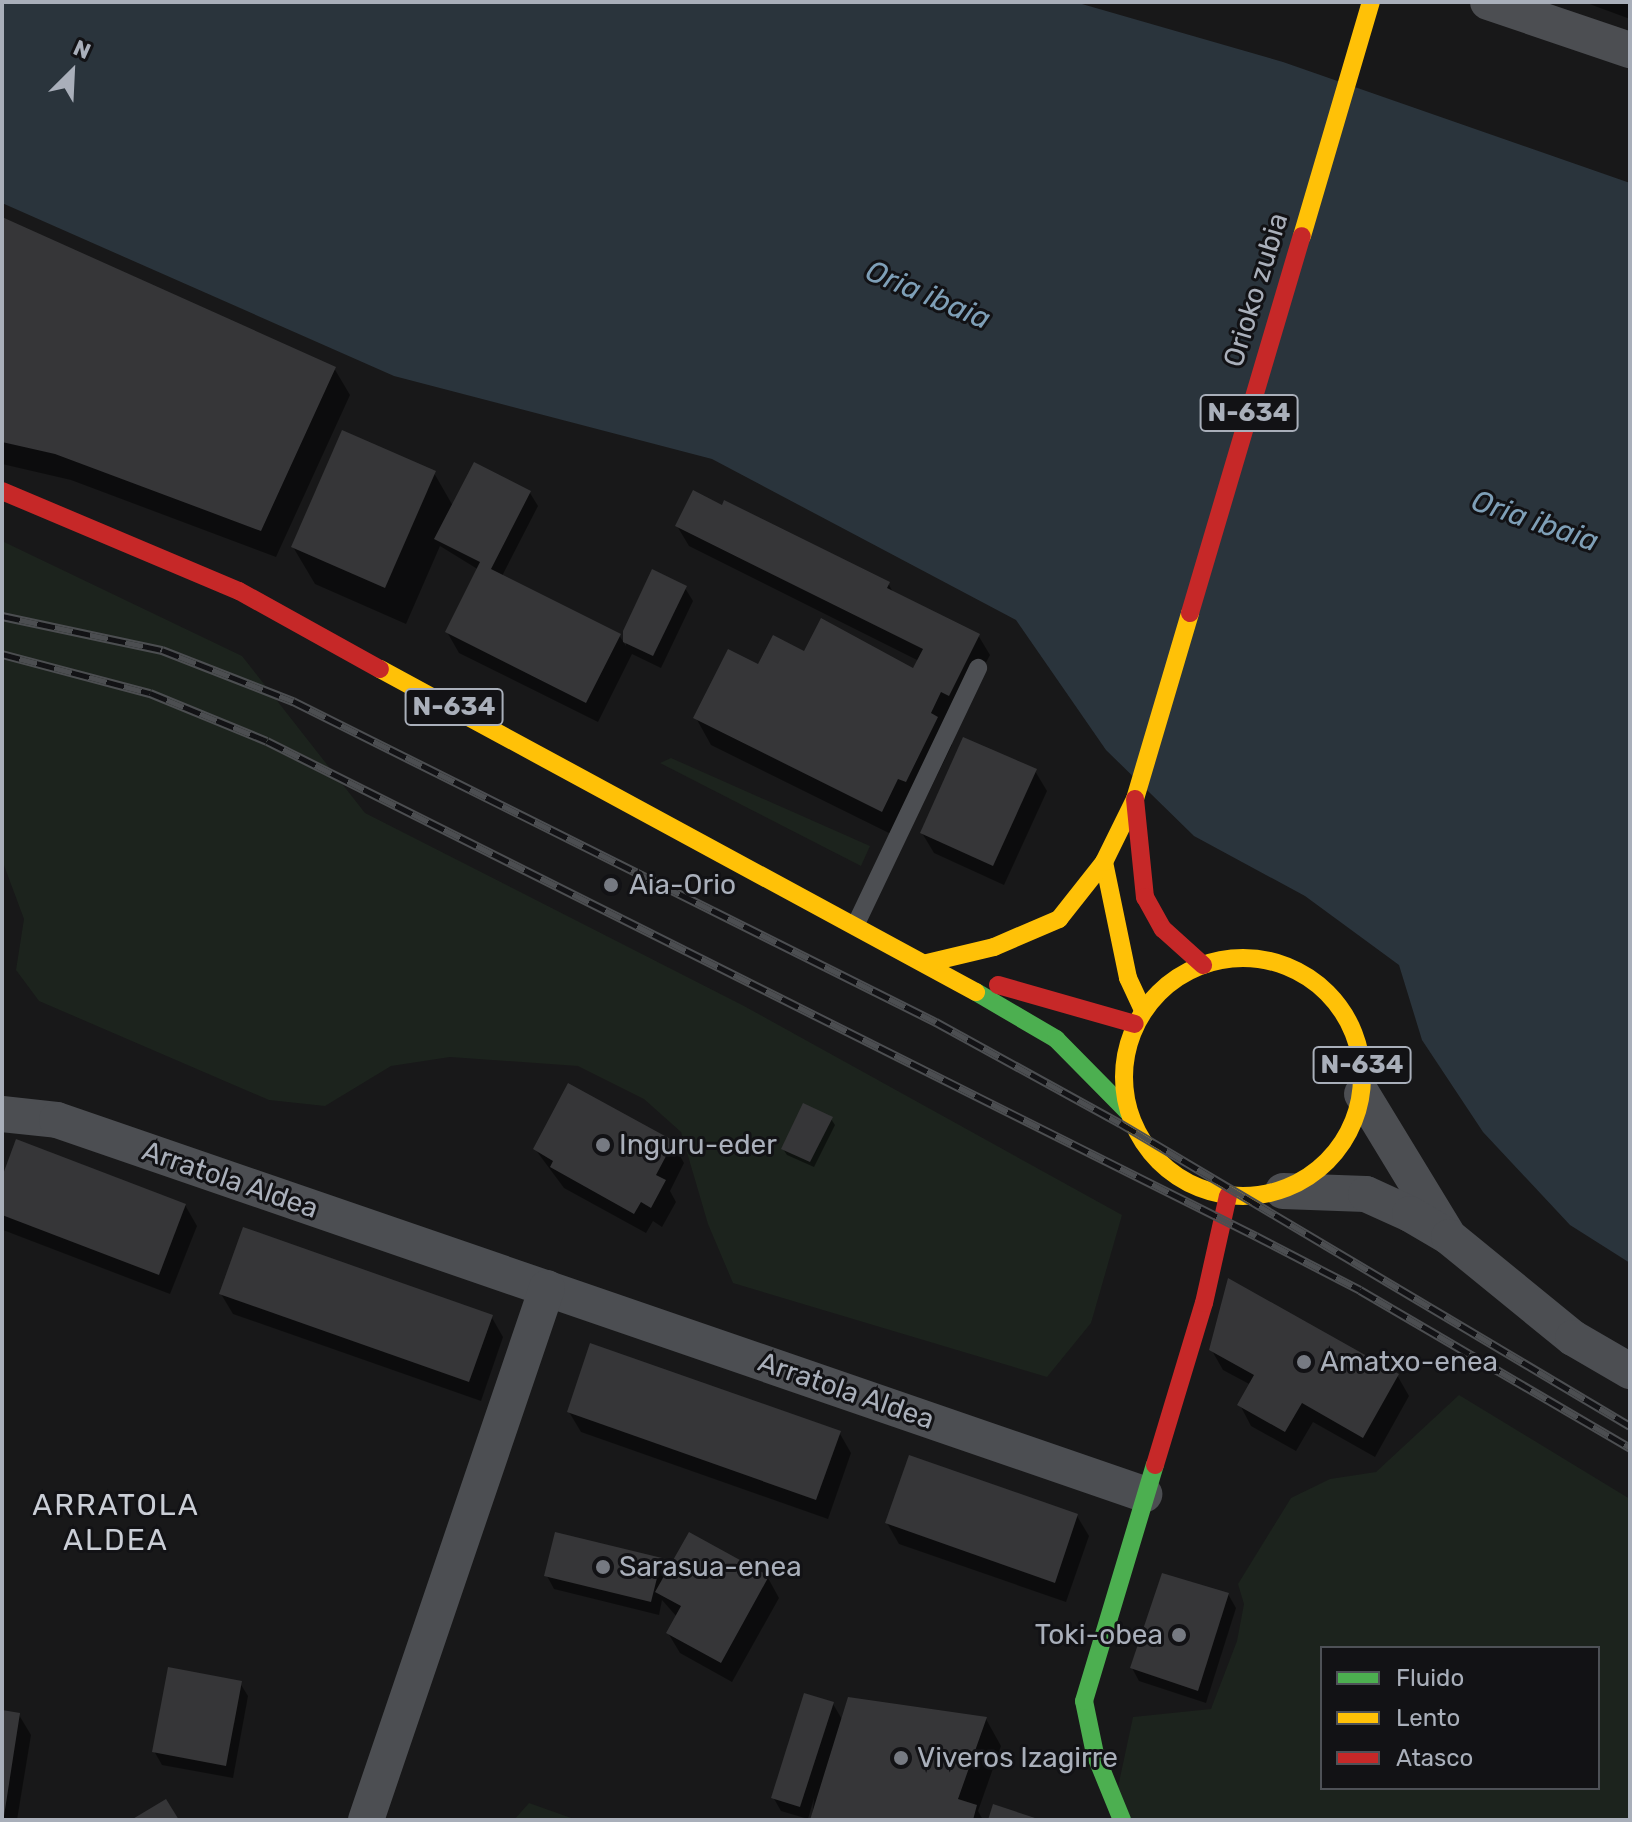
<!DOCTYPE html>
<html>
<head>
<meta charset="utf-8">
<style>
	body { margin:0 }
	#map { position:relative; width:1632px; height:1822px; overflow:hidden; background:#181819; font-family:Rubik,sans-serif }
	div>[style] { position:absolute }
	.green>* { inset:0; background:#1c231d }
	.water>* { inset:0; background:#2a343c }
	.shadow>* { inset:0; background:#0007 }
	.building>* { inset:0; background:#363638 }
	.lane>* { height:18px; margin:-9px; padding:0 9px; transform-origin:9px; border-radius:9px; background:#4c4e52 }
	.street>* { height:36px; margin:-18px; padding:0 18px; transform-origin:18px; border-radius:18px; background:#4c4e52 }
	.fast>* { height:18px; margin:-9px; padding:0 9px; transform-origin:9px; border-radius:9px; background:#4caf50 }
	.slow>* { height:18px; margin:-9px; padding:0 9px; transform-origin:9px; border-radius:9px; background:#ffc107 }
	.slow>.ring { margin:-9px; padding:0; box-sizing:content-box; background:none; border:18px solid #ffc107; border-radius:50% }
	.jam>* { height:18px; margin:-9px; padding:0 9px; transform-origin:9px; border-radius:9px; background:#c62828 }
	.rail>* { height:9px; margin-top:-4.5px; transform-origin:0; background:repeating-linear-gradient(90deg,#121215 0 18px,#4c4e51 0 36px); box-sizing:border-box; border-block:2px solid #4c4e51 }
	.dots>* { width:22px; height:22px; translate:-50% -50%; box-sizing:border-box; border:4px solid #121215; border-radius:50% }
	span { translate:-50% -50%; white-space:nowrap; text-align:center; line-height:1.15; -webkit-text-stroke:6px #121215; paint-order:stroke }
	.shield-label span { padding:2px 6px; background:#121215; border:2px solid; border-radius:6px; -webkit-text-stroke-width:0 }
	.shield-label { font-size:26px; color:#a9afba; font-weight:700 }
	.street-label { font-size:28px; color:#a9afba }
	.poi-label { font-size:28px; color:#a9afba }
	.left { translate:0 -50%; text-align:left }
	.right { translate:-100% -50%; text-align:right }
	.water-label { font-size:30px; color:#7e9fb7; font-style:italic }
	.neighbourhood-label { font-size:30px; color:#caced6; letter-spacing:2px }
	.frame { position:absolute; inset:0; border:4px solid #a9afba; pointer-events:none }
	.legend { position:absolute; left:1320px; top:1646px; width:280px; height:144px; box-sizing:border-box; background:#121215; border:2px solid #4e5157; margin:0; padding:10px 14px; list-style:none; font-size:24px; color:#a9afba }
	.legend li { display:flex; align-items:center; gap:16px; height:40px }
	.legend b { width:40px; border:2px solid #4e5157 }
	.north { position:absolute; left:32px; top:32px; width:80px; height:80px; -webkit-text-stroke:6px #121215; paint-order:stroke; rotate:24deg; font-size:22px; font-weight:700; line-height:32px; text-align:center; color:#a9afba }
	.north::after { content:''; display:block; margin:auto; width:28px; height:36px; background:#a9afba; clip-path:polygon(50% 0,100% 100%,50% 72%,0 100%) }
</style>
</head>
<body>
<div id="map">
	<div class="green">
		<div style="clip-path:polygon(2px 541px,242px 656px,365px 813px,744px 1006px,1122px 1215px,1091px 1323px,1047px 1377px,733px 1283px,708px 1224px,681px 1132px,644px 1099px,578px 1066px,450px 1057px,391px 1066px,325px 1106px,269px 1100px,39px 1001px,16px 970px,24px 919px,2px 860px)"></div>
		<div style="clip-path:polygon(671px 758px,870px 846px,861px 866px,660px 763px)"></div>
		<div style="clip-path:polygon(evenodd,1459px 1395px,1630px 1499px,1630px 1820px,1111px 1820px,1133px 1717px,1211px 1709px,1237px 1641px,1244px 1604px,1238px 1584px,1291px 1498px,1330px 1479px,1376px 1472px,1459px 1395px,1322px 1648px,1598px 1648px,1598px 1788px,1322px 1788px,1322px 1648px)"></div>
		<div style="clip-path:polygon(529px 1803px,574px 1819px,575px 1820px,514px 1820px)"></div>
	</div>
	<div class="water">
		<div style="clip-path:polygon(2px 2px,1075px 2px,1283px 62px,1630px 183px,1630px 1263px,1570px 1225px,1483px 1132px,1422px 1040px,1399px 965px,1305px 896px,1194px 836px,1106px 750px,1016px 620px,712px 459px,394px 376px,2px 203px)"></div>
	</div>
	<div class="shadow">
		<div style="clip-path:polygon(1584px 2px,1630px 2px,1630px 19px)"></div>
		<div style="clip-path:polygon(2px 219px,334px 368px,350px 395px,276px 557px,71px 480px,2px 464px)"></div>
		<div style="clip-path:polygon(434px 473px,453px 506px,530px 493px,538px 506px,502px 576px,619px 635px,626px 646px,625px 631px,685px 588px,693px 601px,661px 668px,632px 654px,598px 722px,459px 653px,447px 632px,479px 570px,440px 546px,406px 624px,315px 584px,293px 547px)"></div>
		<div style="clip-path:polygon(677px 526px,888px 583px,894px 594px,978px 635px,990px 655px,947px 736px,952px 745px,921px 808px,897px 837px,711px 745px,696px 718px,759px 667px,805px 654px,912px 670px,919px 661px,689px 546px)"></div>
		<div style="clip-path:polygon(1035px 771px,1047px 791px,1004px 885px,934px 853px,922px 833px)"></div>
		<div style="clip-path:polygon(831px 1119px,835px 1125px,814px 1167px,787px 1155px,783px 1149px)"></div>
		<div style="clip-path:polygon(673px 1143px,684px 1163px,670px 1191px,676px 1202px,662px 1227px,653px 1221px,646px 1233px,564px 1188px,535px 1149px)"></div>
		<div style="clip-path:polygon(2px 1182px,185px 1205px,197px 1226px,170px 1294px,3px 1230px)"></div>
		<div style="clip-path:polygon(221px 1294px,491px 1316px,503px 1337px,481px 1401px,233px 1314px)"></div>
		<div style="clip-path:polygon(1211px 1349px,1397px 1375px,1409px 1396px,1375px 1457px,1313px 1422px,1296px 1451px,1251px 1426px,1240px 1405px,1251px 1385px,1223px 1370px)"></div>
		<div style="clip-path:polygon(569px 1412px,839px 1432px,851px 1453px,828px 1519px,581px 1432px)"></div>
		<div style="clip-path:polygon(1077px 1516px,1089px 1536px,1066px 1602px,899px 1544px,887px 1523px)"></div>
		<div style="clip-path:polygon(661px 1559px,668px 1573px,768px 1578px,779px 1598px,732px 1682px,680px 1653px,668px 1633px,677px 1617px,662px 1600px,659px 1615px,554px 1589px,547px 1576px)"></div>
		<div style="clip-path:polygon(1228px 1594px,1236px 1608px,1206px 1703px,1139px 1681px,1132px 1668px)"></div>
		<div style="clip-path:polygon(240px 1683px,248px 1696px,233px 1778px,162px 1765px,154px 1751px)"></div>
		<div style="clip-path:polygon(833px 1704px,843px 1721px,986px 1719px,1001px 1746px,978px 1811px,983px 1820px,812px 1820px,814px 1798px,808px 1819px,781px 1811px,773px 1797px)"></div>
		<div style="clip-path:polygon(2px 1712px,19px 1715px,31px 1735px,17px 1820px,2px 1820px)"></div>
	</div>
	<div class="building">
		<div style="clip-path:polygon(2px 217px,336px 367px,261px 531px,55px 454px,2px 442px)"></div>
		<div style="clip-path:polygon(342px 430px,436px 471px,385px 588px,291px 547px)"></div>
		<div style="clip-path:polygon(474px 462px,531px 491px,491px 569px,621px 634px,586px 703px,445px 632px,480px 562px,434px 539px)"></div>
		<div style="clip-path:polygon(693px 490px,722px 505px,724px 500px,890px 582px,887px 588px,980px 634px,949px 696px,941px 692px,931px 713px,938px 717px,906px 782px,898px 779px,882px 812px,693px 718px,728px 649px,758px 664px,773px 635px,804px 651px,821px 618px,913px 668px,923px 649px,675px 526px)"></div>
		<div style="clip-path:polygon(652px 569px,687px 586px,653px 656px,623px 642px,623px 631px)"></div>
		<div style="clip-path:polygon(963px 737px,1037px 769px,993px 866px,920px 833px)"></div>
		<div style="clip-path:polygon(568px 1083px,674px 1141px,656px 1175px,666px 1180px,651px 1208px,641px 1202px,634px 1214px,550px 1167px,553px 1161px,533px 1149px)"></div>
		<div style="clip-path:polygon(803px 1103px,833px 1117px,810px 1162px,781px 1149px)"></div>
		<div style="clip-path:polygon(16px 1139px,186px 1204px,159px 1275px,2px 1215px,2px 1177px)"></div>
		<div style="clip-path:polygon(243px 1227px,493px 1315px,469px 1382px,219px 1294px)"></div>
		<div style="clip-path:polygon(1228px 1278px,1399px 1374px,1363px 1438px,1302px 1403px,1285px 1432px,1237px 1405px,1254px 1375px,1209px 1350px)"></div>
		<div style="clip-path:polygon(590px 1343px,841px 1431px,816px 1500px,567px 1412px)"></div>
		<div style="clip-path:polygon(909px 1455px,1078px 1514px,1055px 1583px,885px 1523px)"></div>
		<div style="clip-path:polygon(555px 1532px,662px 1558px,651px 1602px,544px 1576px)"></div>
		<div style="clip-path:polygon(689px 1532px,769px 1576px,721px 1663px,666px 1633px,681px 1606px,655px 1592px)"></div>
		<div style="clip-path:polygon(1162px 1573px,1229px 1593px,1198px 1691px,1130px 1668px)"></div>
		<div style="clip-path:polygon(168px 1667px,242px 1681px,226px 1766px,152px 1752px)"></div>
		<div style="clip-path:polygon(804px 1693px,834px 1702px,800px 1807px,771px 1798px)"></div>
		<div style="clip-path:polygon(848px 1697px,987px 1717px,958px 1799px,977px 1805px,973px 1820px,810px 1820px)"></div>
		<div style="clip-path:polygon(2px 1710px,20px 1713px,4px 1816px,2px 1816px)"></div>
		<div style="clip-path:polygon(166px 1799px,179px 1820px,131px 1820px)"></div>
		<div style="clip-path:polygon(993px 1804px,1038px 1819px,1038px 1820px,988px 1820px)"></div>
	</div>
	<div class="lane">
		<div style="left:855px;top:926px;width:286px;rotate:-64.5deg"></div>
	</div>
	<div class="street">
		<div style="left:1488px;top:2px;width:150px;rotate:18.7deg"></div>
		<div style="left:1362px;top:1094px;width:162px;rotate:58.7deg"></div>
		<div style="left:2px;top:1114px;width:55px;rotate:6.2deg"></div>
		<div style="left:57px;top:1120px;width:1150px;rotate:18.99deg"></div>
		<div style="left:1283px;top:1191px;width:83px;rotate:2.1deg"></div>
		<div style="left:1366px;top:1194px;width:48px;rotate:24.4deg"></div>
		<div style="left:1410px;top:1214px;width:45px;rotate:30.5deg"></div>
		<div style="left:1449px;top:1237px;width:160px;rotate:39.2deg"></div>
		<div style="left:1573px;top:1338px;width:66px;rotate:30.1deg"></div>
		<div style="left:366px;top:1820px;width:562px;rotate:-71.21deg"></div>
	</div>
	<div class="fast">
		<div style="left:976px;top:992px;width:93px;rotate:30.4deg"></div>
		<div style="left:1056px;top:1039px;width:104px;rotate:45.4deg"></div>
		<div style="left:1122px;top:1820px;width:71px;rotate:-112.2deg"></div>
		<div style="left:1095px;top:1754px;width:54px;rotate:-101.7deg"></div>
		<div style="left:1084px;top:1701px;width:246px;rotate:-73.3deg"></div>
	</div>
	<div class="slow">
		<div style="left:1302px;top:236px;width:244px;rotate:-73.6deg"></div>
		<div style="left:380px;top:669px;width:678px;rotate:28.46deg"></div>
		<div style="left:1104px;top:862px;width:118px;rotate:78.3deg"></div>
		<div style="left:1128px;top:978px;width:35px;rotate:65deg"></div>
		<div class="ring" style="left:1124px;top:958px;width:220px;height:220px"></div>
		<div style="left:927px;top:963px;width:69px;rotate:-13.4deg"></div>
		<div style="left:994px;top:947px;width:71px;rotate:-23.3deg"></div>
		<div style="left:1059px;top:919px;width:73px;rotate:-51.7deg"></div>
		<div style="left:1104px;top:862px;width:70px;rotate:-63.8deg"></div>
		<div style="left:1135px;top:799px;width:194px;rotate:-73.5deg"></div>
	</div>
	<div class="jam">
		<div style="left:2px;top:491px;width:257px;rotate:22.9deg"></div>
		<div style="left:239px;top:591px;width:161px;rotate:29deg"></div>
		<div style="left:1190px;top:613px;width:393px;rotate:-73.5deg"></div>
		<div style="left:1135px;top:799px;width:99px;rotate:84.2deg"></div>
		<div style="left:1145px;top:897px;width:37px;rotate:61deg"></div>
		<div style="left:1163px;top:929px;width:54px;rotate:42deg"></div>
		<div style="left:998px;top:985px;width:142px;rotate:15.9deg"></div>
		<div style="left:1155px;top:1465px;width:169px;rotate:-73.2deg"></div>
		<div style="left:1204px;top:1303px;width:110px;rotate:-77.4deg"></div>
	</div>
	<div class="rail">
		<div style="left:2px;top:616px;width:164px;rotate:12deg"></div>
		<div style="left:162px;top:650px;width:141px;rotate:21.3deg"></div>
		<div style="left:293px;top:701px;width:719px;rotate:26.53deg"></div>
		<div style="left:936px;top:1022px;width:210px;rotate:28.8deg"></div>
		<div style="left:1120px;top:1123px;width:593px;rotate:30.72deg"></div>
		<div style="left:2px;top:654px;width:153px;rotate:14.8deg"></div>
		<div style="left:150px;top:693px;width:126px;rotate:22.3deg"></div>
		<div style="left:267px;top:741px;width:1106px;rotate:26.59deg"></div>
		<div style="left:1256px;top:1236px;width:117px;rotate:27.4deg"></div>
		<div style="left:1360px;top:1290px;width:313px;rotate:30.3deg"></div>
	</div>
	<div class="dots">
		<div style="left:611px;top:885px;background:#767a82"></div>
		<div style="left:603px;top:1145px;background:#767a82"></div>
		<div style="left:1304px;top:1362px;background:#767a82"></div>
		<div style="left:603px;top:1567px;background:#767a82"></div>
		<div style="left:1179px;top:1635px;background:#767a82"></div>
		<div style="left:901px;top:1758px;background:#767a82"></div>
	</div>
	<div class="shield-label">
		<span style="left:1249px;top:413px">N-634</span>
		<span style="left:454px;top:707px">N-634</span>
		<span style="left:1362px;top:1065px">N-634</span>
	</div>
	<div class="street-label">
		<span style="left:1256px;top:290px;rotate:-73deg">Orioko zubia</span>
		<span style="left:230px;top:1180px;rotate:19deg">Arratola Aldea</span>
		<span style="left:846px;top:1391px;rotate:19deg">Arratola Aldea</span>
	</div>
	<div class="poi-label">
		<span class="left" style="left:629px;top:885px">Aia-Orio</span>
		<span class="left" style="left:619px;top:1145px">Inguru-eder</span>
		<span class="left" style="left:1320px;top:1362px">Amatxo-enea</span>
		<span class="left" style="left:619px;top:1567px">Sarasua-enea</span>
		<span class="right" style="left:1163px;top:1635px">Toki-obea</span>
		<span class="left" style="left:917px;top:1758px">Viveros Izagirre</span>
	</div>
	<div class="water-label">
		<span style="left:928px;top:295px;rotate:23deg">Oria ibaia</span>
		<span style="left:1535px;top:521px;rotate:19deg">Oria ibaia</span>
	</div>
	<div class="neighbourhood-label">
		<span style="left:116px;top:1522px">ARRATOLA<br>ALDEA</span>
	</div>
	<div class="frame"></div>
	<ul class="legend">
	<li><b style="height:10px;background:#4caf50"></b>Fluido</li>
	<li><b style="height:10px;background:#ffc107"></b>Lento</li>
	<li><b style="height:10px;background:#c62828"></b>Atasco</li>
	</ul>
	<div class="north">N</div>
</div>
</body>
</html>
